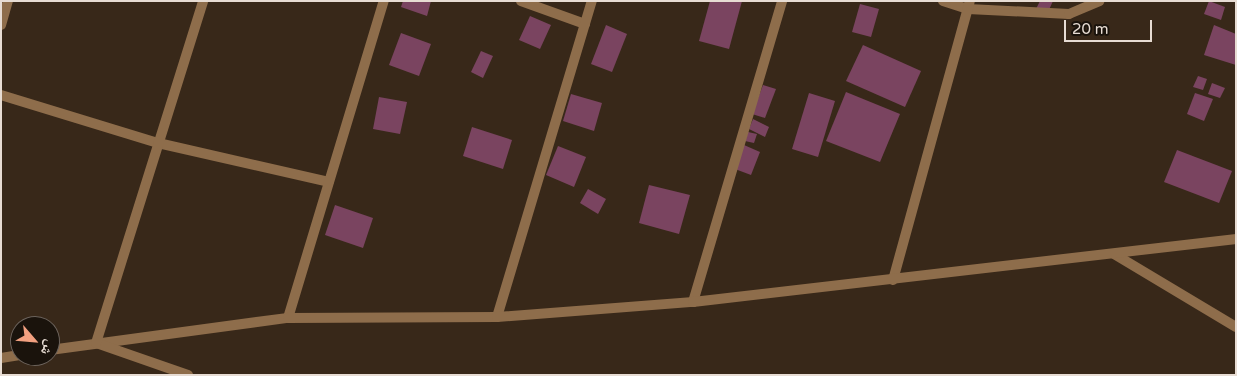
<!DOCTYPE html>
<html>
<head>
<meta charset="utf-8">
<style>
	body { margin:0 }
	#map { position:relative; width:1237px; height:376px; overflow:hidden; background:#382819; font-family:"Varela Round","Noto Naskh Arabic",sans-serif }
	div>[style] { position:absolute }
	.building>* { inset:0; background:#7a4460 }
	.street>* { height:10px; margin:-5px; padding:0 5px; transform-origin:5px; border-radius:5px; background:#8e6d4b }
	span { translate:-50% -50%; white-space:nowrap; text-align:center; line-height:1.15; -webkit-text-stroke:4px #1a130c; paint-order:stroke }
	.frame { position:absolute; inset:0; border:2px solid #e7dcd3; pointer-events:none }
	.north { position:absolute; left:10px; top:316px; width:50px; height:50px; box-sizing:border-box; background:#1a130c; border:1px solid #6c635c; border-radius:50%; rotate:117deg; font-size:14px; font-weight:700; line-height:20px; text-align:center; color:#e7dcd3 }
	.north::after { content:''; display:block; margin:auto; width:18px; height:22px; background:#f2a080; clip-path:polygon(50% 0,100% 100%,50% 72%,0 100%) }
	.scale { position:absolute; left:1064px; top:20px; width:88px; height:22px; box-sizing:border-box; border:2px solid #e7dcd3; border-top:0; padding-left:6px; font-size:15px; line-height:18px; white-space:nowrap; color:#e7dcd3; -webkit-text-stroke:4px #1a130c; paint-order:stroke }
</style>
</head>
<body>
<div id="map">
	<div class="building">
		<div style="clip-path:polygon(403px 1px,431px 1px,427px 16px,401px 7px)"></div>
		<div style="clip-path:polygon(710px 1px,742px 1px,729px 49px,699px 41px)"></div>
		<div style="clip-path:polygon(1040px 1px,1053px 1px,1048px 12px,1035px 11px)"></div>
		<div style="clip-path:polygon(1209px 1px,1225px 7px,1221px 20px,1204px 14px)"></div>
		<div style="clip-path:polygon(860px 4px,879px 9px,871px 37px,852px 32px)"></div>
		<div style="clip-path:polygon(530px 16px,551px 25px,540px 49px,519px 40px)"></div>
		<div style="clip-path:polygon(606px 25px,627px 34px,612px 72px,591px 64px)"></div>
		<div style="clip-path:polygon(1214px 25px,1236px 34px,1236px 65px,1204px 55px)"></div>
		<div style="clip-path:polygon(401px 33px,431px 44px,419px 76px,389px 65px)"></div>
		<div style="clip-path:polygon(863px 45px,921px 71px,905px 107px,846px 81px)"></div>
		<div style="clip-path:polygon(481px 51px,493px 56px,483px 78px,471px 72px)"></div>
		<div style="clip-path:polygon(1198px 76px,1207px 79px,1203px 90px,1193px 87px)"></div>
		<div style="clip-path:polygon(1212px 83px,1225px 88px,1220px 98px,1208px 94px)"></div>
		<div style="clip-path:polygon(763px 85px,776px 89px,765px 118px,752px 114px)"></div>
		<div style="clip-path:polygon(846px 92px,900px 114px,880px 162px,826px 141px)"></div>
		<div style="clip-path:polygon(809px 93px,835px 101px,818px 157px,792px 149px)"></div>
		<div style="clip-path:polygon(1195px 93px,1213px 99px,1204px 121px,1187px 114px)"></div>
		<div style="clip-path:polygon(571px 94px,602px 103px,594px 131px,563px 121px)"></div>
		<div style="clip-path:polygon(379px 97px,407px 102px,400px 134px,373px 129px)"></div>
		<div style="clip-path:polygon(753px 119px,769px 127px,765px 137px,749px 129px)"></div>
		<div style="clip-path:polygon(472px 127px,512px 140px,503px 169px,463px 156px)"></div>
		<div style="clip-path:polygon(748px 132px,757px 134px,754px 143px,745px 141px)"></div>
		<div style="clip-path:polygon(744px 145px,760px 152px,751px 175px,735px 169px)"></div>
		<div style="clip-path:polygon(558px 146px,586px 157px,574px 187px,546px 175px)"></div>
		<div style="clip-path:polygon(1177px 150px,1232px 171px,1219px 203px,1164px 182px)"></div>
		<div style="clip-path:polygon(649px 185px,690px 195px,679px 234px,639px 223px)"></div>
		<div style="clip-path:polygon(588px 189px,606px 199px,598px 214px,580px 203px)"></div>
		<div style="clip-path:polygon(335px 205px,373px 218px,363px 248px,325px 235px)"></div>
	</div>
	<div class="street">
		<div style="left:521px;top:1px;width:68px;rotate:19.8deg"></div>
		<div style="left:943px;top:1px;width:26px;rotate:18deg"></div>
		<div style="left:968px;top:9px;width:101px;rotate:2.8deg"></div>
		<div style="left:1069px;top:14px;width:33px;rotate:-23deg"></div>
		<div style="left:1px;top:25px;width:25px;rotate:-74deg"></div>
		<div style="left:1px;top:95px;width:164px;rotate:17deg"></div>
		<div style="left:158px;top:143px;width:175px;rotate:12.8deg"></div>
		<div style="left:1114px;top:254px;width:142px;rotate:30.9deg"></div>
		<div style="left:893px;top:280px;width:289px;rotate:-74.6deg"></div>
		<div style="left:693px;top:302px;width:314px;rotate:-73.5deg"></div>
		<div style="left:497px;top:317px;width:330px;rotate:-73.3deg"></div>
		<div style="left:288px;top:318px;width:331px;rotate:-73.2deg"></div>
		<div style="left:50px;top:350px;width:240px;rotate:-7.7deg"></div>
		<div style="left:288px;top:318px;width:209px;rotate:-0.3deg"></div>
		<div style="left:497px;top:317px;width:197px;rotate:-4.4deg"></div>
		<div style="left:693px;top:302px;width:547px;rotate:-6.62deg"></div>
		<div style="left:1px;top:358px;width:19px;rotate:-9deg"></div>
		<div style="left:188px;top:375px;width:97px;rotate:-160.8deg"></div>
		<div style="left:96px;top:343px;width:358px;rotate:-72.6deg"></div>
	</div>
	<div class="frame"></div>
	<div class="north">ش</div>
	<div class="scale">20 m</div>
</div>
</body>
</html>
